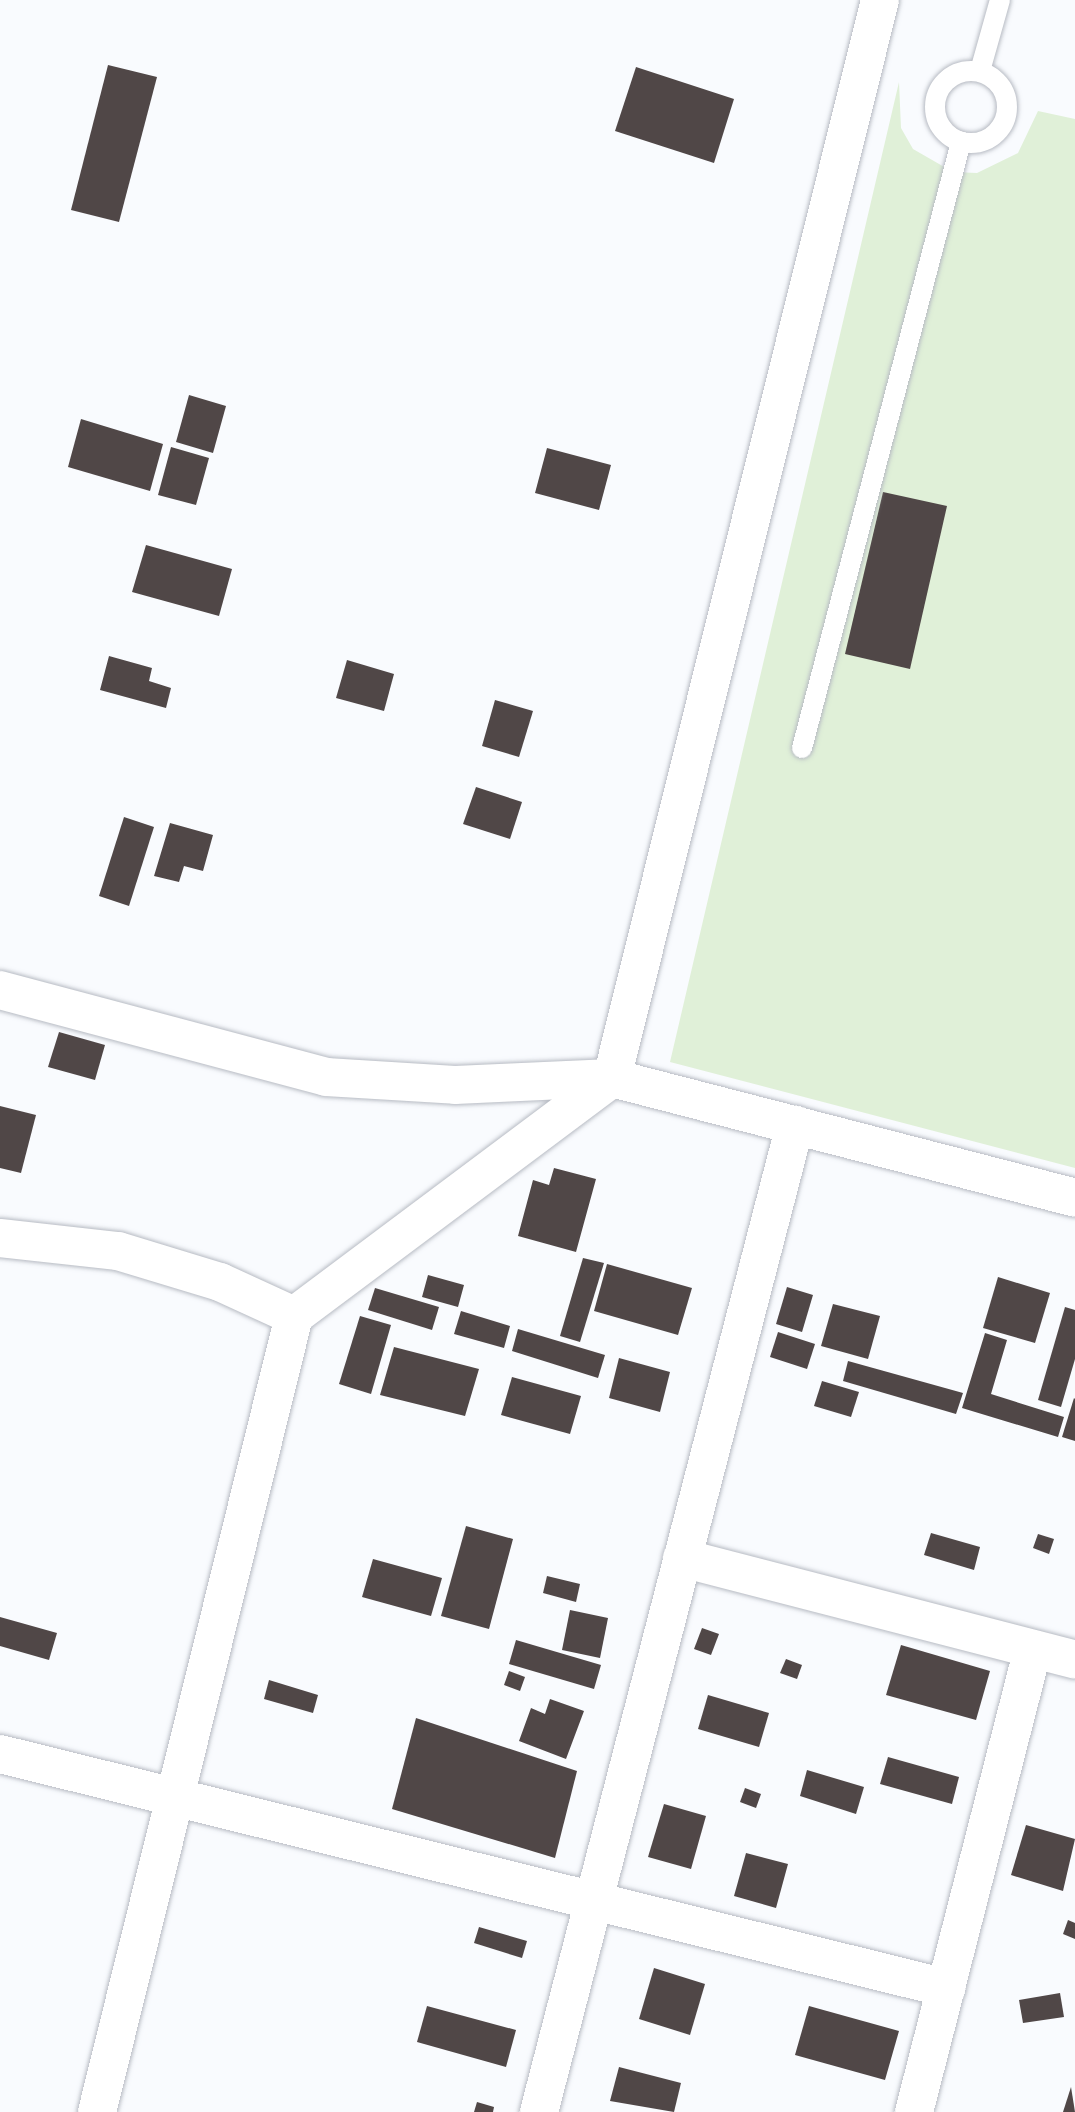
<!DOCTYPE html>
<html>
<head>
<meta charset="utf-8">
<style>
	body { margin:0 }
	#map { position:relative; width:1075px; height:2112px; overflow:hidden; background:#f9fbfe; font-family:Quicksand,sans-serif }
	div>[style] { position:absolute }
	.green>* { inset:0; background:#e0f0d8 }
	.building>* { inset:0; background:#504747 }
	.roads { filter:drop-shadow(0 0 2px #b7bbc3) drop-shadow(0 0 2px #b7bbc3) }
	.lane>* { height:20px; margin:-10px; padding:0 10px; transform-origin:10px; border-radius:10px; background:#fff }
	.lane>.ring { margin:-10px; padding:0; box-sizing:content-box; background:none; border:20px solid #fff; border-radius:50% }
	.street>* { height:38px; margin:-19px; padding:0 19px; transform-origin:19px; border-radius:19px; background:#fff }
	span { translate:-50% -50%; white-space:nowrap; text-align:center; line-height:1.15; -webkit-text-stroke:8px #fff; paint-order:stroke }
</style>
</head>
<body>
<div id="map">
	<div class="green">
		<div style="clip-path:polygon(899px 82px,901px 128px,913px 149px,953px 172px,977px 173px,1018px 153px,1038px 111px,1075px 119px,1075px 1168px,670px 1062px)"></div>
	</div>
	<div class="building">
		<div style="clip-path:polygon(108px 65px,157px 77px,119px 222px,71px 210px)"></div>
		<div style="clip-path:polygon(636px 67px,734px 99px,714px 163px,615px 131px)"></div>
		<div style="clip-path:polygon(189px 395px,226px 406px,213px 453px,176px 442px)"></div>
		<div style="clip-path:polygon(81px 419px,163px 444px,150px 491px,68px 467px)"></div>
		<div style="clip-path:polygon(171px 447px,209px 458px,196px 505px,158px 495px)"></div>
		<div style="clip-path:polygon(547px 448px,611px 465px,599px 510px,535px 493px)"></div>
		<div style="clip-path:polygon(883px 492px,947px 506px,910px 669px,845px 654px)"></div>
		<div style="clip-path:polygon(146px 545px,232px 569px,219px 616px,132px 592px)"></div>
		<div style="clip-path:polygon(109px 656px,152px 668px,149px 681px,171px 688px,166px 708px,100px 690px)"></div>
		<div style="clip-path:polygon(347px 660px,394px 674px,384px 711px,336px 698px)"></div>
		<div style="clip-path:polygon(495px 700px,533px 711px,519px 757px,482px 746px)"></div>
		<div style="clip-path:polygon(476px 787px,522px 802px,510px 839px,463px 824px)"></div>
		<div style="clip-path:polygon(124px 817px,154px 827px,129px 906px,99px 896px)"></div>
		<div style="clip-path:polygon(170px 823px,213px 835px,203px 871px,184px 866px,179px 882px,154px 876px)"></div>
		<div style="clip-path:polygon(59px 1032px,105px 1045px,95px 1080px,48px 1067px)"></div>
		<div style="clip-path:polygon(0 1106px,36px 1115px,21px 1173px,0 1168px)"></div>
		<div style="clip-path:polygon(554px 1168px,596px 1179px,576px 1252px,518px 1236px,533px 1180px,549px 1185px)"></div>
		<div style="clip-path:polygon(583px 1258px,604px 1263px,580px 1342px,560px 1336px)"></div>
		<div style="clip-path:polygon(607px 1264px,692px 1288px,678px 1335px,594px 1311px)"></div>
		<div style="clip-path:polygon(428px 1275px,464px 1285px,458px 1307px,422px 1297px)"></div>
		<div style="clip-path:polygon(998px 1277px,1050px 1293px,1035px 1343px,983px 1328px)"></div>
		<div style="clip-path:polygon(787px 1287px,813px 1295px,802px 1332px,776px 1324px)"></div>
		<div style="clip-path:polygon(375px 1288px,439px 1307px,432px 1330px,368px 1310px)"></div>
		<div style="clip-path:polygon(833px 1304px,880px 1316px,868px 1359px,821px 1346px)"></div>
		<div style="clip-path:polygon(1065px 1307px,1075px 1310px,1075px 1359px,1061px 1407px,1038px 1400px)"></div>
		<div style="clip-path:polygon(461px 1311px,510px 1326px,504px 1348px,454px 1334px)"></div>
		<div style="clip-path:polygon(360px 1316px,391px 1325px,371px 1394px,339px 1384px)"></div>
		<div style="clip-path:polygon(518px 1329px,605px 1355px,598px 1378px,512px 1351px)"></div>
		<div style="clip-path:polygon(778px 1332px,815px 1344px,807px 1369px,770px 1357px)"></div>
		<div style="clip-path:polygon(985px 1333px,1007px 1340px,991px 1394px,1064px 1417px,1058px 1437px,962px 1408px)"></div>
		<div style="clip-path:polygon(394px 1347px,479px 1369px,465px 1416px,380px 1395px)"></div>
		<div style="clip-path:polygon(619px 1358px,670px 1372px,660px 1412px,609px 1398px)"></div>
		<div style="clip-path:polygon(848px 1361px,963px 1393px,956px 1414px,843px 1381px)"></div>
		<div style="clip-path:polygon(512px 1377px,581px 1396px,570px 1434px,501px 1415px)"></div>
		<div style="clip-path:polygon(822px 1381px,859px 1392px,851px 1417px,814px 1406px)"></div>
		<div style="clip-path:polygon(1074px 1398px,1075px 1399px,1075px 1441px,1062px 1437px)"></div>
		<div style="clip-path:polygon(466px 1526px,513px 1539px,489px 1629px,441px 1616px)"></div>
		<div style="clip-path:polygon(931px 1533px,980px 1547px,974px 1570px,924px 1555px)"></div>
		<div style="clip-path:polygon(1038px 1534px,1054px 1539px,1049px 1554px,1033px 1548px)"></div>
		<div style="clip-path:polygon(373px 1559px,442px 1578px,431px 1616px,362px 1597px)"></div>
		<div style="clip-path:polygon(547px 1576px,580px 1584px,576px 1602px,543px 1593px)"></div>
		<div style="clip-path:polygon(570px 1610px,608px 1618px,600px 1658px,562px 1650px)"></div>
		<div style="clip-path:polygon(0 1617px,57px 1633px,49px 1660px,0 1646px)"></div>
		<div style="clip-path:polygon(702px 1628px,719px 1634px,711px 1655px,694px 1649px)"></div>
		<div style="clip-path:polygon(516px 1640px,601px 1665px,594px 1689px,509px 1664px)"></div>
		<div style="clip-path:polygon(901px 1645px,990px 1671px,976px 1720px,886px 1695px)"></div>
		<div style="clip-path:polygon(786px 1659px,802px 1665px,797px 1679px,780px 1673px)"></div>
		<div style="clip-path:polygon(509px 1671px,525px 1677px,520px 1691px,504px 1685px)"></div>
		<div style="clip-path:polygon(269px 1680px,318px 1695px,313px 1713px,264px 1699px)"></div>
		<div style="clip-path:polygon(708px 1695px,769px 1713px,759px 1747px,698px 1729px)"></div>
		<div style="clip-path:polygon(550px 1699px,584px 1711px,566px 1759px,519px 1741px,531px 1708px,545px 1714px)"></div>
		<div style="clip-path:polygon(416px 1718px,577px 1771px,555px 1858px,392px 1809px)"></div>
		<div style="clip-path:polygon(888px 1757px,959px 1777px,952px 1804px,880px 1784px)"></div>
		<div style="clip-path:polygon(807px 1770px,864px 1787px,856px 1814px,800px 1796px)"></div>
		<div style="clip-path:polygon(745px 1788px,761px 1794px,756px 1808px,740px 1802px)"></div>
		<div style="clip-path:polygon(664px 1804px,706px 1816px,691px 1869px,648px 1857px)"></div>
		<div style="clip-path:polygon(1026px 1825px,1075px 1839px,1063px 1891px,1011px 1875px)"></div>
		<div style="clip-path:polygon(746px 1853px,788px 1864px,776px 1908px,734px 1896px)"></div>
		<div style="clip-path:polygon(1068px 1920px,1075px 1923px,1075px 1939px,1063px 1934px)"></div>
		<div style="clip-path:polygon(479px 1927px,527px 1941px,522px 1958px,474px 1943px)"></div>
		<div style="clip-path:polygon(654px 1968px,705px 1984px,690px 2035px,639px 2019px)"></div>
		<div style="clip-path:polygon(1060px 1993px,1064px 2017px,1023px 2023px,1019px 2000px)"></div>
		<div style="clip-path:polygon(427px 2006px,516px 2030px,506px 2067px,417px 2042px)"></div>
		<div style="clip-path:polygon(809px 2006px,899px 2031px,885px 2080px,795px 2055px)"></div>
		<div style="clip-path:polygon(619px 2067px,681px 2083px,674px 2112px,610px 2101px)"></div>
		<div style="clip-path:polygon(1071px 2087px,1075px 2112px,1063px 2112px)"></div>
		<div style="clip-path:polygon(477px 2102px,494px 2107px,493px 2112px,474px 2112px)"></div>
	</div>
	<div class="roads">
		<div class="lane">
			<div class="ring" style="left:935px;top:71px;width:52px;height:52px"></div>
			<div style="left:980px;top:71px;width:74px;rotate:-74.3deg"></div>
			<div style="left:802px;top:748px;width:627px;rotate:-75.3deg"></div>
		</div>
		<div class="street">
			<div style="left:0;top:990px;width:337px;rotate:14.9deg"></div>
			<div style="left:326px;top:1077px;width:129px;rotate:3.5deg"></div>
			<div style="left:455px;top:1085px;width:157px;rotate:-2.6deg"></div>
			<div style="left:612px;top:1078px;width:478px;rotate:14.5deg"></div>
			<div style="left:0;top:1238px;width:119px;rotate:6.3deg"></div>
			<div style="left:118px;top:1251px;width:107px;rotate:16.9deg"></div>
			<div style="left:220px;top:1282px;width:81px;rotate:24.7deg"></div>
			<div style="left:682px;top:1558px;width:406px;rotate:14.5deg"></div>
			<div style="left:0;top:1754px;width:975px;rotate:13.89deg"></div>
			<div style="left:97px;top:2112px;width:820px;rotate:-76.1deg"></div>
			<div style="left:294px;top:1316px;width:397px;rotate:-36.8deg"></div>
			<div style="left:612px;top:1078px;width:1111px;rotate:-76.04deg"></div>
			<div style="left:539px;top:2112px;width:1020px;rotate:-75.46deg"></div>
			<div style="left:914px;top:2112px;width:478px;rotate:-75.6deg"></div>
		</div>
	</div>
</div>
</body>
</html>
